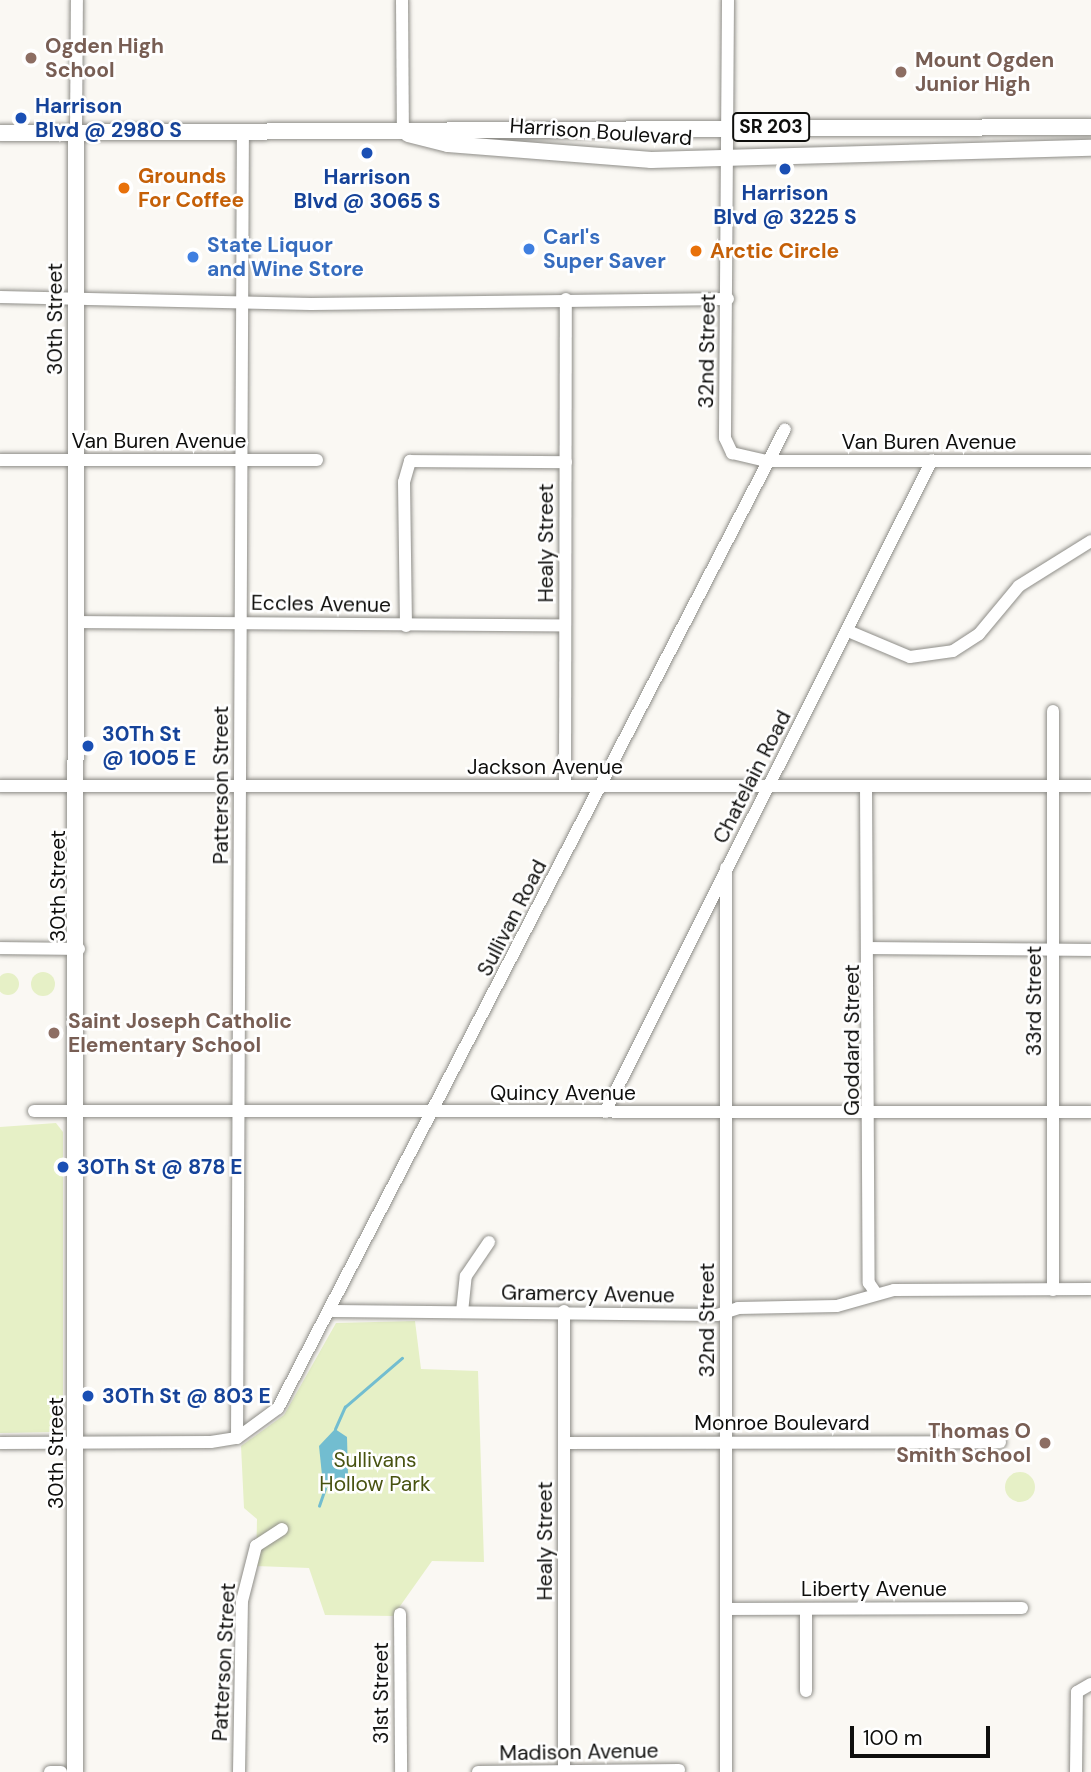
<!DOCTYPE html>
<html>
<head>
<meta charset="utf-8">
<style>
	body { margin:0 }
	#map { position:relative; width:1091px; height:1772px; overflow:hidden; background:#faf8f3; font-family:"DM Sans",sans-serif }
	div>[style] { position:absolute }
	.green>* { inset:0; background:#e6f0c6 }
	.round { border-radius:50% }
	.water>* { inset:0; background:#72bdd0 }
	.stream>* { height:2.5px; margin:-1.25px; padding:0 1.25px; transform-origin:1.25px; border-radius:1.25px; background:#72bdd0 }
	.roads { filter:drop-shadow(0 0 2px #8e8d88) drop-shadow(0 0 2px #8e8d88) }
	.minor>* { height:12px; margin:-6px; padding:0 6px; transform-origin:6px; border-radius:6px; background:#fff }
	.major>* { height:16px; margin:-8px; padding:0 8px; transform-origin:8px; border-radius:8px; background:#fff }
	.dots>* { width:19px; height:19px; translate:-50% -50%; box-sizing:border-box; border:4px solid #fff; border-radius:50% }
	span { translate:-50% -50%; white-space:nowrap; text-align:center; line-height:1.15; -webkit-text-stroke:5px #fff; paint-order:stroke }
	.shield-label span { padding:2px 5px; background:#fff; border:2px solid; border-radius:5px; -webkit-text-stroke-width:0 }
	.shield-label { font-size:19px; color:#0e0e0c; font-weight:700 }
	.education-label { font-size:21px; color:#785e54; font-weight:700 }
	.left { translate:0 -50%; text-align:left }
	.right { translate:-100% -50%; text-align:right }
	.transit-label { font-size:21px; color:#164399; font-weight:700 }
	.street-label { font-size:21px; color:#0e0e0c }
	.food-label { font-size:21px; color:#c56008; font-weight:700 }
	.shop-label { font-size:21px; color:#366cbe; font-weight:700 }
	.park-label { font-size:21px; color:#485311 }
	.scale { position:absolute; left:850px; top:1726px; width:140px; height:32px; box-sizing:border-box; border:4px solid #0e0e0c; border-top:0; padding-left:9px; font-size:21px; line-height:24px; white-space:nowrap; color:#0e0e0c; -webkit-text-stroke:5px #fff; paint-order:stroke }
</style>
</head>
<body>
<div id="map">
	<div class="green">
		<div class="round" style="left:31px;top:972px;width:24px;height:24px"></div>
		<div class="round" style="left:-3px;top:973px;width:22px;height:22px"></div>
		<div style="clip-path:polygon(56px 1123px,63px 1132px,63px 1426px,56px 1432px,0 1433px,0 1127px)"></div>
		<div style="clip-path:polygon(415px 1321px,421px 1369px,478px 1371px,484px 1562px,432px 1561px,393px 1616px,325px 1615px,309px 1568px,256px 1566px,257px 1519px,244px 1508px,241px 1446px,284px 1415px,336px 1323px)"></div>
		<div class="round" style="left:1005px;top:1472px;width:30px;height:30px"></div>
	</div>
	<div class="water">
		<div style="clip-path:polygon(335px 1429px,347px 1437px,348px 1475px,332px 1490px,323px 1485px,319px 1446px)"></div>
	</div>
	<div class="stream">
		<div style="left:335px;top:1429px;width:24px;rotate:-66deg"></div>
		<div style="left:345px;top:1407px;width:75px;rotate:-40.7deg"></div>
		<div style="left:319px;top:1506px;width:18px;rotate:-71deg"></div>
	</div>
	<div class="roads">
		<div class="minor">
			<div style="left:402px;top:0;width:132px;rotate:89.6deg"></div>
			<div style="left:728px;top:0;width:438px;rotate:90.4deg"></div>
			<div style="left:725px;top:438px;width:17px;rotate:65deg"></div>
			<div style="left:732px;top:453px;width:37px;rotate:13deg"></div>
			<div style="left:768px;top:461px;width:323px"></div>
			<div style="left:76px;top:133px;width:133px;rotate:-89.6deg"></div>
			<div style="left:0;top:297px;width:311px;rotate:1.3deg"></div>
			<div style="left:311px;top:304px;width:417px;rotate:-0.7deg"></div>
			<div style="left:0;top:460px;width:317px"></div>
			<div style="left:77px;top:622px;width:488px;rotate:0.4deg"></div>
			<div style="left:406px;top:626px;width:144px;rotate:-90.8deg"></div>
			<div style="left:404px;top:482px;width:22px;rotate:-74deg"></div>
			<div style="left:410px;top:461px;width:156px;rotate:0.4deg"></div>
			<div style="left:848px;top:631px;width:67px;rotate:22.8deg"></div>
			<div style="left:910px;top:657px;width:43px;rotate:-7.9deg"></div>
			<div style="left:953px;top:651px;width:31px;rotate:-33deg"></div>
			<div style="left:979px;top:634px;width:62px;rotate:-50.2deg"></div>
			<div style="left:1019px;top:586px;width:85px;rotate:-32deg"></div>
			<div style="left:0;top:786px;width:1091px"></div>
			<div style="left:565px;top:786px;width:487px;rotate:-89.9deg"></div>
			<div style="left:866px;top:786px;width:497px;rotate:89.7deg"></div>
			<div style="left:869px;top:1283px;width:11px;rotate:56deg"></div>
			<div style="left:726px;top:868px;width:904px;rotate:90deg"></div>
			<div style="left:0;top:948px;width:79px;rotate:0.7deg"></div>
			<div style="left:871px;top:948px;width:220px;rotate:0.5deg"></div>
			<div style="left:34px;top:1111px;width:1057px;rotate:0.05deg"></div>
			<div style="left:605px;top:1112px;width:729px;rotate:-63.36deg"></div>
			<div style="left:1053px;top:1290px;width:579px;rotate:-90deg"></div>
			<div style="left:333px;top:1311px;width:384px;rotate:0.6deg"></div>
			<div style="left:717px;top:1315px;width:22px;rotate:-18deg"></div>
			<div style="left:738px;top:1308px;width:99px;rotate:-1.2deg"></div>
			<div style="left:837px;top:1306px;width:59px;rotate:-15.7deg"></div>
			<div style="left:894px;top:1290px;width:197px;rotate:-0.3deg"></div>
			<div style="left:564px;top:1311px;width:460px;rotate:90deg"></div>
			<div style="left:462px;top:1312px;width:36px;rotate:-84deg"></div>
			<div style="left:466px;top:1276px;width:41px;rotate:-55.9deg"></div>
			<div style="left:237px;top:1438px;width:1305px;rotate:-89.74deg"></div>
			<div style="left:0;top:1443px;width:211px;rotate:-0.3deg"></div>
			<div style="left:211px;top:1442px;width:26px;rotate:-9deg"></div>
			<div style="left:237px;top:1438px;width:51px;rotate:-36.2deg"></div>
			<div style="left:278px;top:1408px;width:1102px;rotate:-62.62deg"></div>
			<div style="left:564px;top:1443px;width:436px;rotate:-0.1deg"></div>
			<div style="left:726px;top:1609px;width:296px;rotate:-0.2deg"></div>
			<div style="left:400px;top:1614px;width:158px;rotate:89.6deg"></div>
			<div style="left:806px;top:1691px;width:82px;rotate:-90deg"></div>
			<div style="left:50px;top:1772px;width:11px"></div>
			<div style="left:239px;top:1772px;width:171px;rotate:-89deg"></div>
			<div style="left:242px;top:1601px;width:57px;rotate:-75.7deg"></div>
			<div style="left:256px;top:1546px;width:31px;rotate:-33deg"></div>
			<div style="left:478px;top:1772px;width:201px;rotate:-0.6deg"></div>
			<div style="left:1076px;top:1772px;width:80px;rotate:-89.3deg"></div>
			<div style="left:1077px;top:1692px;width:16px;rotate:-30deg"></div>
		</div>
		<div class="major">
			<div style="left:0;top:133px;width:1091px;rotate:-0.32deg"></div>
			<div style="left:408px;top:134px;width:41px;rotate:14deg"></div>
			<div style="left:448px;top:144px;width:204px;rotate:4.5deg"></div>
			<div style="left:651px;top:160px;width:440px;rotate:-1.6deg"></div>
			<div style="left:75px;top:1772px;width:1639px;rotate:-89.97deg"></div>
		</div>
	</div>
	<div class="dots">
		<div style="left:31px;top:58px;background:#8d6e63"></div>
		<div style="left:901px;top:72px;background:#8d6e63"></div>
		<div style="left:21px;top:118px;background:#1a4fb4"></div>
		<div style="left:367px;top:153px;background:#1a4fb4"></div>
		<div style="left:785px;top:169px;background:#1a4fb4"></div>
		<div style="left:124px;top:188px;background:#e8710a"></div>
		<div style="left:529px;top:249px;background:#3f7fe0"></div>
		<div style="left:696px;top:251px;background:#e8710a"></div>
		<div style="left:193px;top:257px;background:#3f7fe0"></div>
		<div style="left:88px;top:746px;background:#1a4fb4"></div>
		<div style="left:54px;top:1033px;background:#8d6e63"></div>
		<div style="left:63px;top:1167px;background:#1a4fb4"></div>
		<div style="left:88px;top:1396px;background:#1a4fb4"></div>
		<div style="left:1045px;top:1443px;background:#8d6e63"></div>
	</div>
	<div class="shield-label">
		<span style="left:771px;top:127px">SR 203</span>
	</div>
	<div class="education-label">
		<span class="left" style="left:45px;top:58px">Ogden High<br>School</span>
		<span class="left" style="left:915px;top:72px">Mount Ogden<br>Junior High</span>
		<span class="left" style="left:68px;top:1033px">Saint Joseph Catholic<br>Elementary School</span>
		<span class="right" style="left:1031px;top:1443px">Thomas O<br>Smith School</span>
	</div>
	<div class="transit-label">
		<span class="left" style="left:35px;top:118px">Harrison<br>Blvd @ 2980 S</span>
		<span style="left:367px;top:189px">Harrison<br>Blvd @ 3065 S</span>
		<span style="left:785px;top:205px">Harrison<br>Blvd @ 3225 S</span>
		<span class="left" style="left:102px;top:746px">30Th St<br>@ 1005 E</span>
		<span class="left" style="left:77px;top:1167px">30Th St @ 878 E</span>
		<span class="left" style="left:102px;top:1396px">30Th St @ 803 E</span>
	</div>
	<div class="street-label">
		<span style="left:601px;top:132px;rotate:4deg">Harrison Boulevard</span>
		<span style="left:55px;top:319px;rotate:-90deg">30th Street</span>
		<span style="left:707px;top:351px;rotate:-89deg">32nd Street</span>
		<span style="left:159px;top:441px">Van Buren Avenue</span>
		<span style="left:929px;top:442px">Van Buren Avenue</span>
		<span style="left:546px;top:543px;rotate:-90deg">Healy Street</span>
		<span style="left:321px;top:604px;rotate:1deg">Eccles Avenue</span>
		<span style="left:545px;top:767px">Jackson Avenue</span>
		<span style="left:752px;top:777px;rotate:-63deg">Chatelain Road</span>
		<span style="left:221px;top:785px;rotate:-90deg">Patterson Street</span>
		<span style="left:58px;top:886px;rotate:-90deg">30th Street</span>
		<span style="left:512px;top:918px;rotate:-63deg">Sullivan Road</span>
		<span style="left:1034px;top:1001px;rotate:-90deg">33rd Street</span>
		<span style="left:852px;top:1040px;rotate:-90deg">Goddard Street</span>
		<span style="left:563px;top:1093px">Quincy Avenue</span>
		<span style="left:588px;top:1294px;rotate:1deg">Gramercy Avenue</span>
		<span style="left:707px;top:1320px;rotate:-90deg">32nd Street</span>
		<span style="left:782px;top:1423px">Monroe Boulevard</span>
		<span style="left:56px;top:1453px;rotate:-90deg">30th Street</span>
		<span style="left:545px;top:1541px;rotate:-90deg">Healy Street</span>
		<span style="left:874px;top:1589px">Liberty Avenue</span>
		<span style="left:224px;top:1662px;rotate:-87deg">Patterson Street</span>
		<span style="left:381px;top:1693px;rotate:-90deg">31st Street</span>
		<span style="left:579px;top:1752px;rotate:-1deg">Madison Avenue</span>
	</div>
	<div class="food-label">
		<span class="left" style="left:138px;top:188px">Grounds<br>For Coffee</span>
		<span class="left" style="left:710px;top:251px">Arctic Circle</span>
	</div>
	<div class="shop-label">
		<span class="left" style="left:543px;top:249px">Carl's<br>Super Saver</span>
		<span class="left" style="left:207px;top:257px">State Liquor<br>and Wine Store</span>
	</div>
	<div class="park-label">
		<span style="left:375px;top:1472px">Sullivans<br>Hollow Park</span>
	</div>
	<div class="scale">100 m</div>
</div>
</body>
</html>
